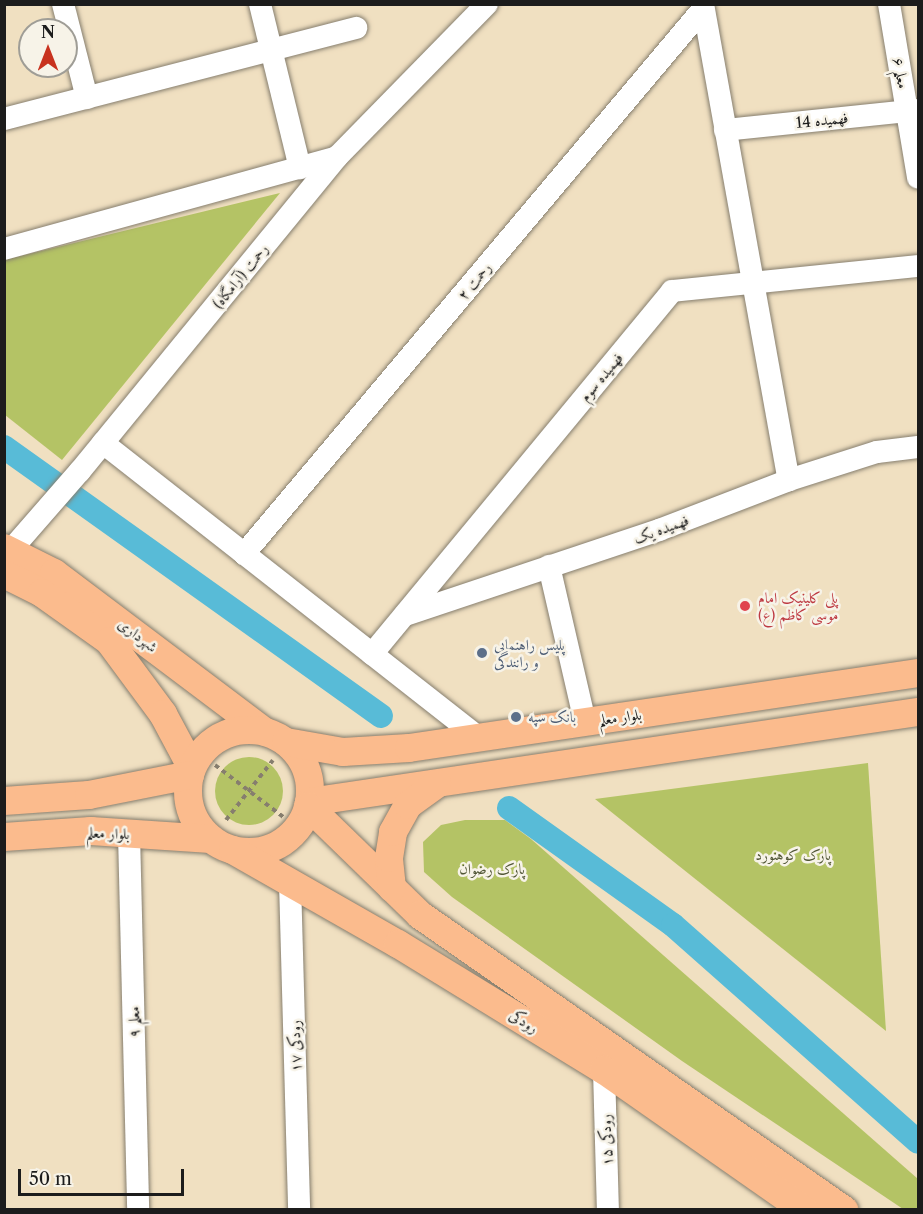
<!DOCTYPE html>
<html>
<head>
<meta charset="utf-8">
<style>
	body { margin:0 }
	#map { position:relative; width:923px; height:1214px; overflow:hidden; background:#f0e0c1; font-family:"Libre Caslon Text",Amiri,serif }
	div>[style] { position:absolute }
	.green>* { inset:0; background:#b4c365 }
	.round { border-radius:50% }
	.canal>* { height:24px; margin:-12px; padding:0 12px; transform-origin:12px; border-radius:12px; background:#58bbd7 }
	.path>* { height:4px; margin-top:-2px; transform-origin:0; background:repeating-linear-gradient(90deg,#867e6e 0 4.5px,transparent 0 9px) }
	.roads { filter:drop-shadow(0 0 2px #867e6e) drop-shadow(0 0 2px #867e6e) }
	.minor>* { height:22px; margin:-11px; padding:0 11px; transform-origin:11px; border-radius:11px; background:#fff }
	.major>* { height:28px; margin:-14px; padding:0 14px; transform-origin:14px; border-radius:14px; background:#fbbb8d }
	.major>.ring { margin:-14px; padding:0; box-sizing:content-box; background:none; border:28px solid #fbbb8d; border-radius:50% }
	.dots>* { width:16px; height:16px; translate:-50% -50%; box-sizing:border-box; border:3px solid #f7f3e8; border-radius:50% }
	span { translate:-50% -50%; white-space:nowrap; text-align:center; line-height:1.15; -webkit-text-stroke:5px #f7f3e8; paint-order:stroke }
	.street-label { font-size:15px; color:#1c1c1c }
	.health-label { font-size:15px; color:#be3a42 }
	.left { translate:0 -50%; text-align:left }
	.service-label { font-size:15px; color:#4e5e75 }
	.park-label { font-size:15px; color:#515636 }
	.frame { position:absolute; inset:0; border:6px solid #1c1c1c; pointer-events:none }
	.north { position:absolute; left:18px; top:18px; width:60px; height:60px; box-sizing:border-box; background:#f7f3e8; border:2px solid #9f9d96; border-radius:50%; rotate:0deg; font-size:16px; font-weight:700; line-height:24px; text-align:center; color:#1c1c1c }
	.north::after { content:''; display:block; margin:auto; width:21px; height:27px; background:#c8321e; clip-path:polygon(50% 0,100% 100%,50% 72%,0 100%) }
	.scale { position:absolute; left:18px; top:1169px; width:166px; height:27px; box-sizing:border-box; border:3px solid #1c1c1c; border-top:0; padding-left:8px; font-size:18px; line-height:21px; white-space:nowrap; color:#1c1c1c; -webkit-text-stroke:4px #f7f3e8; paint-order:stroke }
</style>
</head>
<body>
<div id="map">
	<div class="green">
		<div style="clip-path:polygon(280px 193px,62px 460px,5px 415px,4px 260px)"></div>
		<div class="round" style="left:215px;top:757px;width:68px;height:68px"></div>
		<div style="clip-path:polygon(868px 763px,886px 1031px,595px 799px)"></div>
		<div style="clip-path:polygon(465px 820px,505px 820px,531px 839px,918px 1179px,918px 1209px,903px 1209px,682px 1061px,452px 897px,424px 872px,423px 842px,441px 825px)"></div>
	</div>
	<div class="canal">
		<div style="left:4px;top:447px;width:463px;rotate:35.5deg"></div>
		<div style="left:509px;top:808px;width:201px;rotate:35.5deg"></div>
		<div style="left:673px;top:925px;width:327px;rotate:41.5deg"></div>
	</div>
	<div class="path">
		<div style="left:215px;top:765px;width:89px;rotate:37.3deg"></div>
		<div style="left:226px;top:820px;width:76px;rotate:-51.9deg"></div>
	</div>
	<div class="roads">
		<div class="minor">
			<div style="left:63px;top:4px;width:97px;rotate:75.7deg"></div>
			<div style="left:260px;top:4px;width:169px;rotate:76.3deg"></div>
			<div style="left:703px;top:4px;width:484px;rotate:79.8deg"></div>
			<div style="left:889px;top:4px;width:176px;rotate:80.5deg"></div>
			<div style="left:4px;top:119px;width:364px;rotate:-14.5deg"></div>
			<div style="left:725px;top:130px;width:194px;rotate:-5.9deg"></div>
			<div style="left:4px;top:249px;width:345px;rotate:-15.4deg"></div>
			<div style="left:103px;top:443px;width:478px;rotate:38.1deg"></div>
			<div style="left:244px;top:554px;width:713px;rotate:-49.9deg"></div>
			<div style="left:4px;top:558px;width:116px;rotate:-48.9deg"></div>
			<div style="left:80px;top:471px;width:406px;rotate:-50.7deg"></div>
			<div style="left:337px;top:157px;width:214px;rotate:-45.6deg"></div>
			<div style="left:549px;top:566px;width:160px;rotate:77deg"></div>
			<div style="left:405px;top:615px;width:268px;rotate:-18.5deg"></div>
			<div style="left:659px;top:530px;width:139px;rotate:-21deg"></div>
			<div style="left:789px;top:480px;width:92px;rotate:-17.7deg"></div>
			<div style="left:877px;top:452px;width:41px;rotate:-7deg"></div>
			<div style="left:372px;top:654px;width:471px;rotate:-50.4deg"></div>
			<div style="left:672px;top:291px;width:247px;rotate:-5.8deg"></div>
			<div style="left:129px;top:834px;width:376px;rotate:88.6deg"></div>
			<div style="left:290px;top:882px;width:328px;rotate:88.4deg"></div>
			<div style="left:604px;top:1070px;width:140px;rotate:88.4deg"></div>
		</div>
		<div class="major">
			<div style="left:4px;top:548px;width:56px;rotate:26.6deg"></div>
			<div style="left:54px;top:573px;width:264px;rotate:37deg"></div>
			<div style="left:4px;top:574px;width:42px;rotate:26.6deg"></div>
			<div style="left:42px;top:593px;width:82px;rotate:35.6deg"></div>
			<div style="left:109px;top:641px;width:91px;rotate:53.5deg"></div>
			<div style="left:163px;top:714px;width:61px;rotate:61.8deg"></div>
			<div class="ring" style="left:188px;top:730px;width:94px;height:94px"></div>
			<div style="left:286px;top:742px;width:58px;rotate:10deg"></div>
			<div style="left:343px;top:752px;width:66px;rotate:-3.5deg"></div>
			<div style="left:409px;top:748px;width:514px;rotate:-8.38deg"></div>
			<div style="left:4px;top:801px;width:85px;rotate:-4deg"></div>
			<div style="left:89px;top:795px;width:103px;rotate:-11.2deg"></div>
			<div style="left:309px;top:802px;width:616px;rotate:-8.41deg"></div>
			<div style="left:308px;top:806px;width:156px;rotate:44.2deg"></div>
			<div style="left:420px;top:915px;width:517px;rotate:34.83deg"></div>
			<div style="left:4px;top:837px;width:87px;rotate:-3.9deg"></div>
			<div style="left:91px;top:831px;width:120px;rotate:3.8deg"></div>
			<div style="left:233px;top:850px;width:190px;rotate:29.7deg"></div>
			<div style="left:398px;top:944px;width:241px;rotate:31.5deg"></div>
			<div style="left:604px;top:1070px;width:244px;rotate:35deg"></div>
			<div style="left:392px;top:888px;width:30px;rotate:-96deg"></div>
			<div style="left:389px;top:858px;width:26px;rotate:-81deg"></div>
			<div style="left:393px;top:832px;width:31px;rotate:-61deg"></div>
			<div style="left:408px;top:805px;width:36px;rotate:-36deg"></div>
		</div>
	</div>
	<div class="dots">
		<div style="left:745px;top:606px;background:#e0444e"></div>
		<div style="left:482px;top:653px;background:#5c6f8a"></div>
		<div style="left:516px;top:717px;background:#5c6f8a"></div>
	</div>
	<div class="street-label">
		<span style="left:901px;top:73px;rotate:80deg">معلم ۶</span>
		<span style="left:822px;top:120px;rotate:-6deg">فهمیده 14</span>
		<span style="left:240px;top:276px;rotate:-51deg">رحمت (آرامگاه)</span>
		<span style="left:474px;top:281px;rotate:-50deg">رحمت ۲</span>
		<span style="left:601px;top:377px;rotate:-50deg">فهمیده سوم</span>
		<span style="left:661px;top:529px;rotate:-20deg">فهمیده یک</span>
		<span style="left:138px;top:635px;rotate:38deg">شهرداری</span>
		<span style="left:620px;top:717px;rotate:-8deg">بلوار معلم</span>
		<span style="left:108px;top:833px;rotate:2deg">بلوار معلم</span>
		<span style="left:524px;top:1021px;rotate:32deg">رودکی</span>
		<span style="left:134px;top:1022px;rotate:-91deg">معلم ۹</span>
		<span style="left:295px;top:1046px;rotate:-91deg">رودکی ۱۷</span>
		<span style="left:606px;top:1140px;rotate:-92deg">رودکی ۱۵</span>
	</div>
	<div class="health-label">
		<span class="left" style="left:758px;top:606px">پلی کلینیک امام<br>موسی کاظم (ع)</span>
	</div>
	<div class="service-label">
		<span class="left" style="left:494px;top:653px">پلیس راهنمایی<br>و رانندگی</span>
		<span class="left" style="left:528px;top:717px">بانک سپه</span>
	</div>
	<div class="park-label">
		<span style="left:793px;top:855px">پارک کوهنورد</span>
		<span style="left:492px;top:869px">پارک رضوان</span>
	</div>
	<div class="frame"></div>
	<div class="north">N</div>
	<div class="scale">50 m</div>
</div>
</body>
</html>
